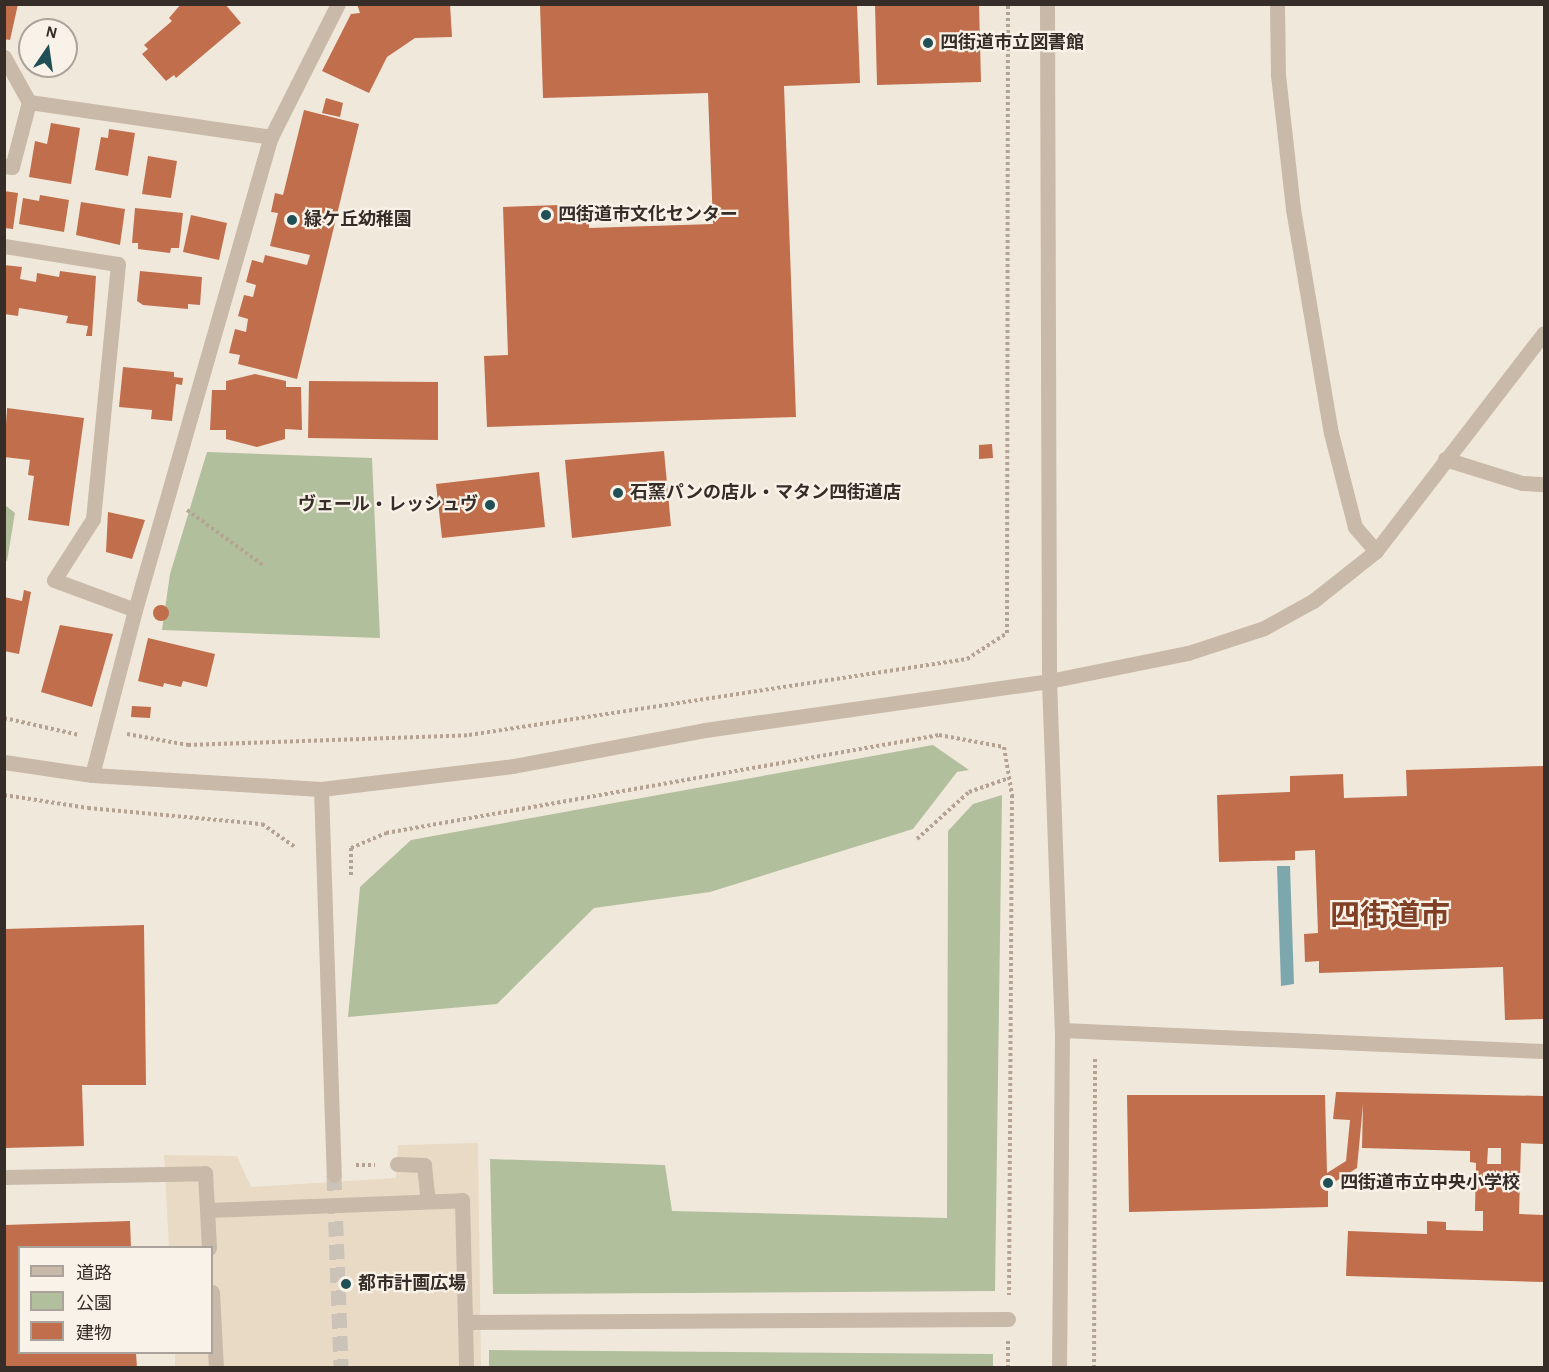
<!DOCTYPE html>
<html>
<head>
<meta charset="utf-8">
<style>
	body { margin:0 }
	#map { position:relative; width:1549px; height:1372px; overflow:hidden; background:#f1e8dc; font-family:"Alegreya Sans","Noto Sans JP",sans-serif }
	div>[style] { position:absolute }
	.green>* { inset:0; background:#b2bf9d }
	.plaza>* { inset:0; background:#e8dac4 }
	.water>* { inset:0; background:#7ca8ad }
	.building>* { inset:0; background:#c06e4b }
	.round { border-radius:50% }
	.tertiary-tunnel>* { height:15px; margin-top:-7.5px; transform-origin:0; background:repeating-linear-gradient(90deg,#ccc3b8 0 15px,transparent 0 23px) }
	.path>* { height:4px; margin-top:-2px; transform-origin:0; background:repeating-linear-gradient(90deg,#b4a393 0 3px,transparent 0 6px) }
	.pedestrian>* { height:15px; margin:-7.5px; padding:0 7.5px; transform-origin:7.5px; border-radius:7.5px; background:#c8b9a8 }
	.minor>* { height:15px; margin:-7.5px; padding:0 7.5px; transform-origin:7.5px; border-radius:7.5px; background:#c8b9a8 }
	.tertiary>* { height:15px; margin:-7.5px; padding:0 7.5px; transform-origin:7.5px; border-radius:7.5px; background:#c8b9a8 }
	.dots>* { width:16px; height:16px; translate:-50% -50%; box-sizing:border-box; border:3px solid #f9f2e8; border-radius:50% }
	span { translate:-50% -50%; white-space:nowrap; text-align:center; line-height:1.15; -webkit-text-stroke:4.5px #f9f2e8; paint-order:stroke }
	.poi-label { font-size:18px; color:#362d28; font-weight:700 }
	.left { translate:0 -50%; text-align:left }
	.right { translate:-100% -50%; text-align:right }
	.town-label { font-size:30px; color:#814025; font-weight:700 }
	.frame { position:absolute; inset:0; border:6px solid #362d28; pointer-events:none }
	.legend { position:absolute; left:18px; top:1246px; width:195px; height:108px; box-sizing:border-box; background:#f9f2e8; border:2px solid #aba39b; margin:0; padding:8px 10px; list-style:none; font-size:18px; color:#362d28 }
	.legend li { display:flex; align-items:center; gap:12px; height:30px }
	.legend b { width:30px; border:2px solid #aba39b }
	.north { position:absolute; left:18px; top:18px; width:60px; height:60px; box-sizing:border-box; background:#f9f2e8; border:2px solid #aba39b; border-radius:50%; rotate:13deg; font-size:16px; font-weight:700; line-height:24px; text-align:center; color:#362d28 }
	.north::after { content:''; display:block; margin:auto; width:21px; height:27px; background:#204f55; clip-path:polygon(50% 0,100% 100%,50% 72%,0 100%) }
</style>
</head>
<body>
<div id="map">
	<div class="green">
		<div style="clip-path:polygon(207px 452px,372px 458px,380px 638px,162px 630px,170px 574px)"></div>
		<div style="clip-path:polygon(5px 505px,15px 513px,7px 561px,5px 560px)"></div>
		<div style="clip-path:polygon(933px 745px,969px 770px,957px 772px,913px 829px,710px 892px,594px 908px,497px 1004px,348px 1017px,360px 887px,411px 840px)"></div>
		<div style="clip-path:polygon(1002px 795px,995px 1291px,493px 1294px,490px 1159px,665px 1165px,672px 1211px,947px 1218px,948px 831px,973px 804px)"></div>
		<div style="clip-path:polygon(489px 1350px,993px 1354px,993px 1367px,489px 1368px)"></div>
	</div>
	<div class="plaza">
		<div style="clip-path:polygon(478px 1143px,481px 1367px,175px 1367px,175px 1353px,212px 1352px,212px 1248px,169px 1247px,164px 1155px,237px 1156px,251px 1187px,396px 1178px,398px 1145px)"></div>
	</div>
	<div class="water">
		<div style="clip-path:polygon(1277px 866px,1290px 866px,1294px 984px,1281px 986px)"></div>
	</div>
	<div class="building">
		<div style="clip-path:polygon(4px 4px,18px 4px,10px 40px,4px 39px)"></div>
		<div style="clip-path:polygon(181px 4px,225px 4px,241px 23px,176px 78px,174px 75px,166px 81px,142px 54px,148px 49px,144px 45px,172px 21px,169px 18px)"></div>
		<div style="clip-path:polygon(357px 4px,450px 4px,452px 37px,415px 38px,387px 57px,369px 93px,322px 71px,351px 14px,360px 13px)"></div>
		<div style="clip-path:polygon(857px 4px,860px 83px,784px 86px,796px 417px,487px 427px,484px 356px,508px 355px,503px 207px,589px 204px,589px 228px,713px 224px,708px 93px,543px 98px,540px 5px)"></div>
		<div style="clip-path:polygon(875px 4px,979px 4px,981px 82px,877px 85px)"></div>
		<div style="clip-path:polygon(326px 98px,343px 103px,340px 117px,322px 113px)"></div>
		<div style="clip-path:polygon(304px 110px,359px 124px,297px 379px,238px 364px,240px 355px,229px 353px,235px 329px,246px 332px,248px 319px,238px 316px,244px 295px,253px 297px,256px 285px,246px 282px,252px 260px,263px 263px,265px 255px,307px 265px,310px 255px,270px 246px,278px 213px,271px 212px,275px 193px,283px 195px)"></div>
		<div style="clip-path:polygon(51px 123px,80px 128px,71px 184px,29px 177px,35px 141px,47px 144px)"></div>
		<div style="clip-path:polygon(109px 129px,135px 133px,128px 176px,95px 170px,101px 137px,108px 138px)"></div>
		<div style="clip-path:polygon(148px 156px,177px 161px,171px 198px,142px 194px)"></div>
		<div style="clip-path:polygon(4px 191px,18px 193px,13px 229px,4px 228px)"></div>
		<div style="clip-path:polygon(40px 195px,69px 200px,64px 232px,19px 224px,23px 198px,39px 201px)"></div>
		<div style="clip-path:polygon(81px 202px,125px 209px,120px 245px,76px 235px)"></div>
		<div style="clip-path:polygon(135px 208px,183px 213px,179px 248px,171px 248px,170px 253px,138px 249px,138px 243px,132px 243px)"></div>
		<div style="clip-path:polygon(191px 215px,227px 223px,219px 260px,183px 252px)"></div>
		<div style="clip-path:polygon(4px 265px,22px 267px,20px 279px,36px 282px,37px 273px,59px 277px,60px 271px,96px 276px,92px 336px,86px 336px,88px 326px,66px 323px,68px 316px,19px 308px,18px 316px,4px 314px)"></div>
		<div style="clip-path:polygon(140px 271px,202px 277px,200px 305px,188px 304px,188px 309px,143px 305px,137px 301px)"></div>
		<div style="clip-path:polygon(123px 367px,174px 372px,174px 377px,183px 378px,182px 385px,176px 384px,172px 421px,151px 419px,152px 410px,119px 407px)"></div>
		<div style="clip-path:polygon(255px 374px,286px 381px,286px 387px,301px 387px,302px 430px,285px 429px,285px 439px,257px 447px,226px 439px,226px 430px,210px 430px,212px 390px,226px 390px,226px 381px)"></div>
		<div style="clip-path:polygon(309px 381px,438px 382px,438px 440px,308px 438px)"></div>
		<div style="clip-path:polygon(7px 408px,84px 418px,69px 526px,28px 520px,34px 476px,28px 475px,30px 460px,4px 457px)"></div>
		<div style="clip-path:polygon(992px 444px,993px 458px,979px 459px,979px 445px)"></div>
		<div style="clip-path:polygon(664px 451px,671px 526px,572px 538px,565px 460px)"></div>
		<div style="clip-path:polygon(539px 472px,545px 527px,442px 538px,436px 484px)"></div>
		<div style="clip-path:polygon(108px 512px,145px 520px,132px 559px,106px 552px)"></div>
		<div style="clip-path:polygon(24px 590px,31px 592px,19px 654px,4px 651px,4px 597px,22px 601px)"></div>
		<div class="round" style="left:153px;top:605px;width:16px;height:16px"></div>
		<div style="clip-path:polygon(60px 625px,113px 634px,92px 707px,41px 692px)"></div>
		<div style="clip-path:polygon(148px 638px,215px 654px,207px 687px,183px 681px,181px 687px,164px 683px,163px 687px,138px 681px)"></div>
		<div style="clip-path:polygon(132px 706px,151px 707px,150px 718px,131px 717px)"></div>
		<div style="clip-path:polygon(1544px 766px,1544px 1019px,1505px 1020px,1503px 967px,1319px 973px,1319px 961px,1305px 962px,1304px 934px,1318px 933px,1315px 850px,1295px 851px,1295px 860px,1219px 862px,1217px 795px,1290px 792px,1290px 776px,1343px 774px,1344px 798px,1407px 796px,1406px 770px)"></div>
		<div style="clip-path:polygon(144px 925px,146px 1085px,82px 1085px,84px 1146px,4px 1148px,4px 929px)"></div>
		<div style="clip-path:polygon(evenodd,1336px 1092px,1544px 1096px,1544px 1144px,1521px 1143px,1519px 1214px,1544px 1215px,1544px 1282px,1346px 1276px,1348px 1231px,1427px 1234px,1427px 1221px,1446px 1222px,1446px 1230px,1483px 1231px,1483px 1211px,1475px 1211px,1476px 1163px,1470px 1162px,1470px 1151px,1362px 1148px,1363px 1104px,1357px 1168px,1328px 1186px,1328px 1207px,1129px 1212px,1127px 1095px,1325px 1095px,1327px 1173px,1346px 1161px,1350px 1120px,1333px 1119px,1336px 1092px,1488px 1148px,1501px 1148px,1501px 1164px,1487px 1164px,1488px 1148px)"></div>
		<div style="clip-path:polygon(130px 1221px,131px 1248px,20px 1248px,20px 1353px,136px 1353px,137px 1368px,4px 1368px,4px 1225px)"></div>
	</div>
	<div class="tertiary-tunnel">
		<div style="left:334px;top:1175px;width:193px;rotate:87.9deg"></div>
	</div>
	<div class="path">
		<div style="left:187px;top:510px;width:95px;rotate:36deg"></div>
		<div style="left:4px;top:718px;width:77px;rotate:12.8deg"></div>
		<div style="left:127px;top:734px;width:62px;rotate:10.2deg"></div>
		<div style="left:188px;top:745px;width:281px;rotate:-2deg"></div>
		<div style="left:469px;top:735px;width:504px;rotate:-8.68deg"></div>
		<div style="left:967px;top:659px;width:48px;rotate:-33deg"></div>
		<div style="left:1007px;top:633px;width:629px;rotate:-89.91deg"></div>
		<div style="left:4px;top:795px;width:85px;rotate:8.8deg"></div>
		<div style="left:88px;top:808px;width:175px;rotate:5.3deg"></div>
		<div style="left:262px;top:824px;width:40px;rotate:34.9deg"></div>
		<div style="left:917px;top:839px;width:70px;rotate:-42.1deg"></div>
		<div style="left:969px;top:792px;width:42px;rotate:-19.3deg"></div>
		<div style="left:351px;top:875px;width:27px;rotate:-90deg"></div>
		<div style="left:351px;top:848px;width:38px;rotate:-23deg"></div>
		<div style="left:386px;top:833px;width:562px;rotate:-10.05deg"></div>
		<div style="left:939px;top:735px;width:66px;rotate:10.5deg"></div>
		<div style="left:1004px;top:747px;width:49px;rotate:80.5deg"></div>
		<div style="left:1012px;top:795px;width:500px;rotate:90.34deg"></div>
		<div style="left:356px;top:1165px;width:19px"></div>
		<div style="left:1008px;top:1368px;width:27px;rotate:-90deg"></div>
		<div style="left:1094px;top:1368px;width:312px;rotate:-89.8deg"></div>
	</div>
	<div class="pedestrian">
		<div style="left:397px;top:1164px;width:27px;rotate:2deg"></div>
		<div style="left:424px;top:1165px;width:36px;rotate:84deg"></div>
		<div style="left:4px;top:1177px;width:201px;rotate:-1.1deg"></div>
		<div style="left:205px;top:1173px;width:75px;rotate:86.9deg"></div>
		<div style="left:207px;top:1210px;width:255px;rotate:-2.2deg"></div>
		<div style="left:462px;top:1200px;width:168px;rotate:88.6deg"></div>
		<div style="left:212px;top:1292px;width:76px;rotate:87deg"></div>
		<div style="left:465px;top:1322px;width:543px;rotate:-0.32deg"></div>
	</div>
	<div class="minor">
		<div style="left:1277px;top:4px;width:71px;rotate:89.2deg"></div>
		<div style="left:1278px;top:75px;width:135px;rotate:83.6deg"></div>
		<div style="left:1293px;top:209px;width:227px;rotate:80.4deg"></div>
		<div style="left:1331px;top:433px;width:97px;rotate:75.7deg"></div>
		<div style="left:1355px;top:527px;width:32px;rotate:49deg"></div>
		<div style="left:4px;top:57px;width:51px;rotate:60.9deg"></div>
		<div style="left:29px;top:102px;width:67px;rotate:104.7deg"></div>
		<div style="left:12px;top:167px;width:8px;rotate:-173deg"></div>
		<div style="left:29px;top:102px;width:245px;rotate:8.2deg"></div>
		<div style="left:4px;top:246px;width:115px;rotate:9deg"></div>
		<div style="left:118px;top:264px;width:256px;rotate:95.6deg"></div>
		<div style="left:93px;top:519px;width:72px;rotate:122.6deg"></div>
		<div style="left:54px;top:580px;width:86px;rotate:20.3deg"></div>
		<div style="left:92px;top:775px;width:171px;rotate:-75.4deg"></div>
		<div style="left:135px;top:610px;width:492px;rotate:-74deg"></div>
		<div style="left:271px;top:137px;width:149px;rotate:-63.3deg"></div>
		<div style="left:1062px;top:1030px;width:482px;rotate:2.5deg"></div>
	</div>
	<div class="tertiary">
		<div style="left:1047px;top:4px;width:677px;rotate:89.83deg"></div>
		<div style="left:1049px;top:681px;width:349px;rotate:87.9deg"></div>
		<div style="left:1062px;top:1030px;width:338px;rotate:90.5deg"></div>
		<div style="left:1445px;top:459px;width:81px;rotate:17.3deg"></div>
		<div style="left:1522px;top:483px;width:22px;rotate:3deg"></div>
		<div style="left:4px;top:762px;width:89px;rotate:8.4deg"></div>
		<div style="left:92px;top:775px;width:229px;rotate:3.5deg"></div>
		<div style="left:321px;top:789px;width:193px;rotate:-6.8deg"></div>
		<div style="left:513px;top:766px;width:195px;rotate:-10.6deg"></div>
		<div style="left:705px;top:730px;width:347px;rotate:-8.1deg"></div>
		<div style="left:1049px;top:681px;width:142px;rotate:-11.4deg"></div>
		<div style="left:1188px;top:653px;width:80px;rotate:-18.2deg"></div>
		<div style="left:1264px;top:628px;width:56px;rotate:-28.9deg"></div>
		<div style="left:1313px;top:601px;width:80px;rotate:-38.4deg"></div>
		<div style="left:1376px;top:551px;width:275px;rotate:-52.4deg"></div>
		<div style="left:321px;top:789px;width:386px;rotate:88.1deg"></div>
	</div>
	<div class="dots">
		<div style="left:928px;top:43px;background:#204f55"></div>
		<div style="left:546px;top:215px;background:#204f55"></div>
		<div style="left:292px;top:220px;background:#204f55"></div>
		<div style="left:618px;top:493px;background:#204f55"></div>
		<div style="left:490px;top:505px;background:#204f55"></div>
		<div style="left:1328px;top:1183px;background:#204f55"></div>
		<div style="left:346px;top:1284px;background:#204f55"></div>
	</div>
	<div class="poi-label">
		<span class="left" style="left:940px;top:43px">四街道市立図書館</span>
		<span class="left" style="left:558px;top:215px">四街道市文化センター</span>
		<span class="left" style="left:304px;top:220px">緑ケ丘幼稚園</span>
		<span class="left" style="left:630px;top:493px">石窯パンの店ル・マタン四街道店</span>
		<span class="right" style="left:478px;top:505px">ヴェール・レッシュヴ</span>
		<span class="left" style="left:1340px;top:1183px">四街道市立中央小学校</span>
		<span class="left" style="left:358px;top:1284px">都市計画広場</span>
	</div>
	<div class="town-label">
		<span style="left:1390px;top:916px">四街道市</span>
	</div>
	<div class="frame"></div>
	<ul class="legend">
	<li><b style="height:8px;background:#c8b9a8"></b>道路</li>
	<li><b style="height:16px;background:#b2bf9d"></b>公園</li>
	<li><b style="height:16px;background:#c06e4b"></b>建物</li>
	</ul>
	<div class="north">N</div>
</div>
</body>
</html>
